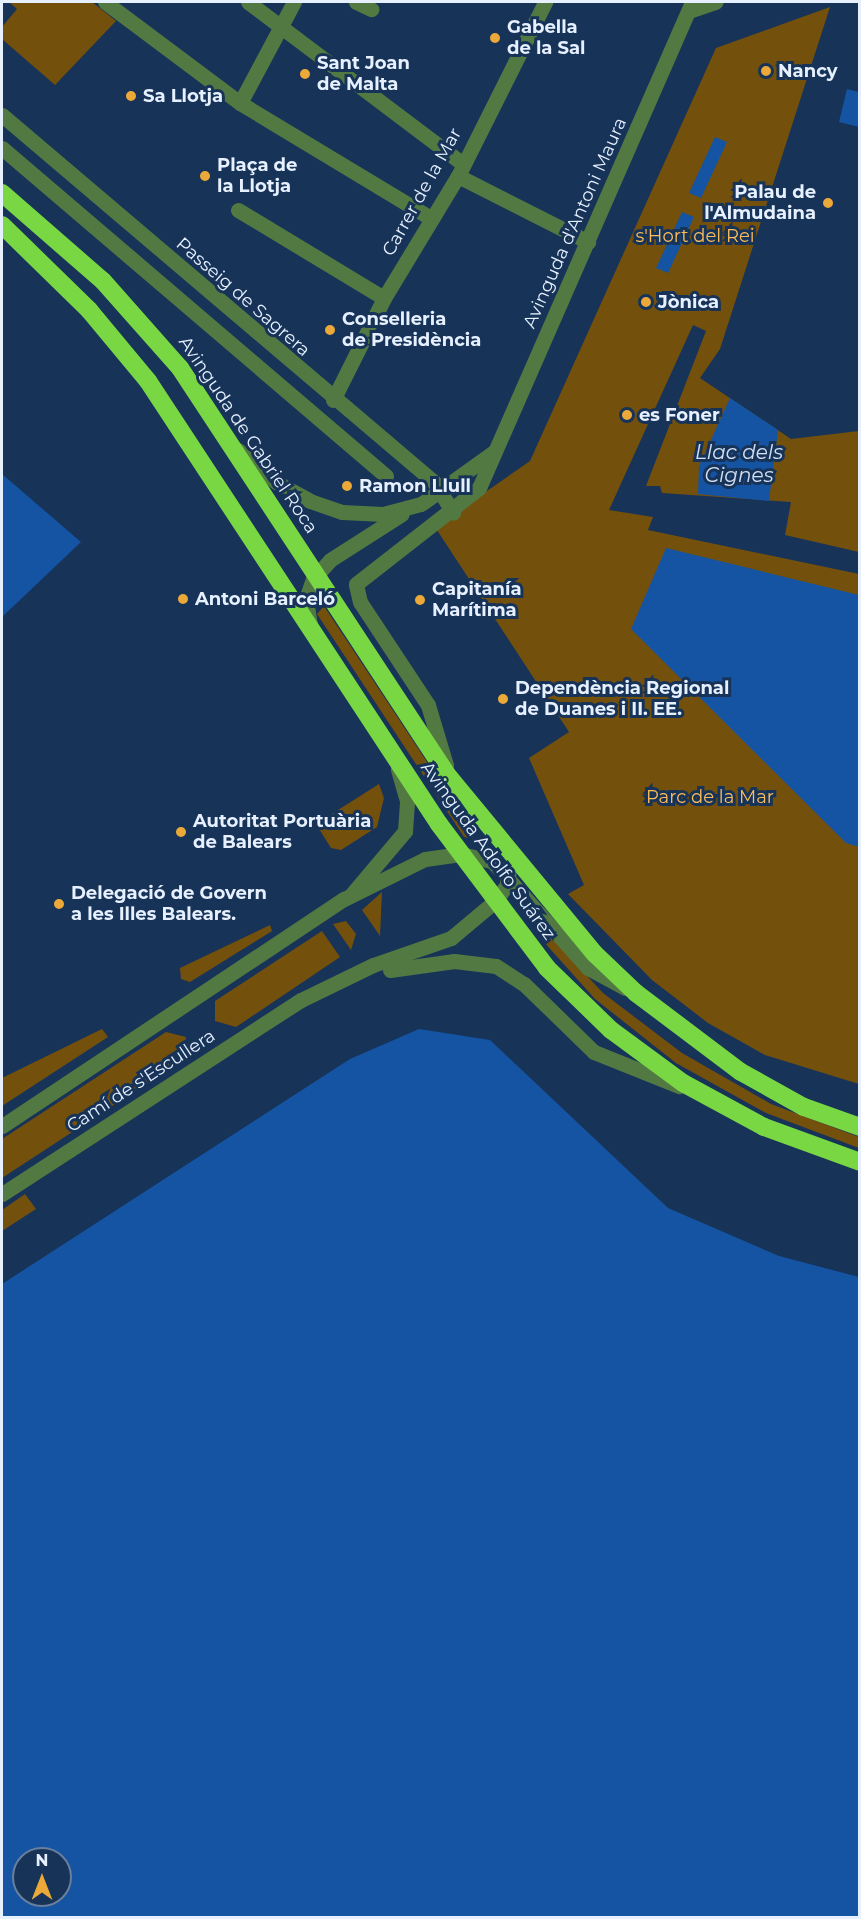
<!DOCTYPE html>
<html>
<head>
<meta charset="utf-8">
<style>
	body { margin:0 }
	#map { position:relative; width:861px; height:1919px; overflow:hidden; background:#173358; font-family:Montserrat,sans-serif }
	div>[style] { position:absolute }
	.green>* { inset:0; background:#74500d }
	.water>* { inset:0; background:#1454a3 }
	.minor>* { height:15px; margin:-7.5px; padding:0 7.5px; transform-origin:7.5px; border-radius:7.5px; background:#537943 }
	.highway>* { height:18px; margin:-9px; padding:0 9px; transform-origin:9px; border-radius:9px; background:#79d744 }
	.dots>* { width:16px; height:16px; translate:-50% -50%; box-sizing:border-box; border:3px solid #173358; border-radius:50% }
	span { translate:-50% -50%; white-space:nowrap; text-align:center; line-height:1.15; -webkit-text-stroke:6px #173358; paint-order:stroke }
	.poi-label { font-size:18px; color:#e6f0ff; font-weight:700 }
	.left { translate:0 -50%; text-align:left }
	.right { translate:-100% -50%; text-align:right }
	.street-label { font-size:18px; color:#e6f0ff }
	.park-label { font-size:18px; color:#fdbd58 }
	.water-label { font-size:20px; color:#d1e0f6; font-style:italic }
	.frame { position:absolute; inset:0; border:3px solid #e6f0ff; pointer-events:none }
	.north { position:absolute; left:12px; top:1847px; width:60px; height:60px; box-sizing:border-box; background:#173358; border:2px solid #6a7f9b; border-radius:50%; rotate:0deg; font-size:16px; font-weight:700; line-height:24px; text-align:center; color:#e6f0ff }
	.north::after { content:''; display:block; margin:auto; width:21px; height:27px; background:#eba939; clip-path:polygon(50% 0,100% 100%,50% 72%,0 100%) }
</style>
</head>
<body>
<div id="map">
	<div class="green">
		<div style="clip-path:polygon(9px 2px,92px 2px,116px 21px,55px 85px,2px 39px,2px 27px,17px 9px)"></div>
		<div style="clip-path:polygon(830px 7px,720px 349px,700px 378px,791px 439px,859px 431px,859px 552px,785px 535px,791px 502px,662px 493px,660px 486px,646px 486px,706px 331px,693px 325px,609px 510px,653px 517px,648px 530px,859px 574px,859px 1084px,765px 1055px,708px 1023px,652px 980px,568px 894px,584px 885px,529px 758px,569px 732px,435px 527px,530px 461px,716px 48px)"></div>
		<div style="clip-path:polygon(324px 606px,474px 833px,473px 839px,464px 837px,317px 614px)"></div>
		<div style="clip-path:polygon(379px 784px,384px 798px,377px 827px,341px 850px,331px 848px,316px 824px)"></div>
		<div style="clip-path:polygon(382px 892px,380px 936px,362px 910px)"></div>
		<div style="clip-path:polygon(346px 921px,356px 934px,351px 950px,333px 924px)"></div>
		<div style="clip-path:polygon(270px 925px,272px 931px,190px 982px,181px 979px,180px 968px)"></div>
		<div style="clip-path:polygon(322px 931px,340px 957px,236px 1027px,215px 1021px,215px 1001px)"></div>
		<div style="clip-path:polygon(549px 935px,603px 993px,682px 1053px,771px 1104px,859px 1137px,859px 1148px,766px 1113px,676px 1063px,595px 999px,543px 941px)"></div>
		<div style="clip-path:polygon(102px 1029px,108px 1037px,2px 1106px,2px 1078px)"></div>
		<div style="clip-path:polygon(166px 1032px,186px 1037px,184px 1059px,2px 1178px,2px 1139px)"></div>
		<div style="clip-path:polygon(25px 1194px,36px 1209px,2px 1231px,2px 1210px)"></div>
	</div>
	<div class="water">
		<div style="clip-path:polygon(847px 89px,859px 92px,859px 127px,839px 122px)"></div>
		<div style="clip-path:polygon(715px 137px,727px 142px,701px 198px,689px 193px)"></div>
		<div style="clip-path:polygon(682px 212px,694px 217px,668px 273px,656px 268px)"></div>
		<div style="clip-path:polygon(730px 398px,778px 430px,769px 501px,698px 494px,699px 466px)"></div>
		<div style="clip-path:polygon(2px 474px,81px 542px,2px 617px)"></div>
		<div style="clip-path:polygon(666px 548px,859px 595px,859px 847px,846px 843px,631px 629px)"></div>
		<div style="clip-path:polygon(evenodd,419px 1029px,490px 1040px,668px 1208px,779px 1256px,859px 1277px,859px 1917px,2px 1917px,2px 1284px,350px 1059px,419px 1029px,24px 1859px,60px 1859px,60px 1895px,24px 1895px,24px 1859px)"></div>
	</div>
	<div class="minor">
		<div style="left:105px;top:2px;width:169px;rotate:36.8deg"></div>
		<div style="left:240px;top:103px;width:224px;rotate:31.1deg"></div>
		<div style="left:248px;top:2px;width:268px;rotate:37deg"></div>
		<div style="left:356px;top:2px;width:17px;rotate:25deg"></div>
		<div style="left:689px;top:11px;width:28px;rotate:-19deg"></div>
		<div style="left:240px;top:103px;width:115px;rotate:-61.9deg"></div>
		<div style="left:2px;top:115px;width:567px;rotate:40.35deg"></div>
		<div style="left:434px;top:482px;width:36px;rotate:58deg"></div>
		<div style="left:2px;top:148px;width:505px;rotate:40.5deg"></div>
		<div style="left:458px;top:176px;width:146px;rotate:26.9deg"></div>
		<div style="left:238px;top:210px;width:170px;rotate:31.1deg"></div>
		<div style="left:333px;top:400px;width:114px;rotate:-63.4deg"></div>
		<div style="left:384px;top:298px;width:143px;rotate:-58.8deg"></div>
		<div style="left:458px;top:176px;width:195px;rotate:-63.4deg"></div>
		<div style="left:238px;top:450px;width:50px;rotate:40.1deg"></div>
		<div style="left:276px;top:482px;width:39px;rotate:29deg"></div>
		<div style="left:310px;top:501px;width:34px;rotate:19deg"></div>
		<div style="left:342px;top:512px;width:41px;rotate:2.8deg"></div>
		<div style="left:383px;top:514px;width:39px;rotate:-15deg"></div>
		<div style="left:421px;top:504px;width:91px;rotate:-35.6deg"></div>
		<div style="left:310px;top:625px;width:26px;rotate:-99deg"></div>
		<div style="left:306px;top:599px;width:21px;rotate:-71deg"></div>
		<div style="left:313px;top:579px;width:25px;rotate:-48deg"></div>
		<div style="left:330px;top:560px;width:85px;rotate:-32.6deg"></div>
		<div style="left:446px;top:765px;width:63px;rotate:-106.7deg"></div>
		<div style="left:428px;top:705px;width:123px;rotate:-123.4deg"></div>
		<div style="left:360px;top:602px;width:18px;rotate:-103deg"></div>
		<div style="left:356px;top:584px;width:156px;rotate:-38deg"></div>
		<div style="left:479px;top:488px;width:531px;rotate:-66.33deg"></div>
		<div style="left:351px;top:895px;width:84px;rotate:-49.8deg"></div>
		<div style="left:405px;top:831px;width:30px;rotate:-86deg"></div>
		<div style="left:407px;top:801px;width:33px;rotate:-106deg"></div>
		<div style="left:390px;top:970px;width:65px;rotate:-8deg"></div>
		<div style="left:454px;top:961px;width:42px;rotate:6.8deg"></div>
		<div style="left:496px;top:966px;width:33px;rotate:33deg"></div>
		<div style="left:524px;top:984px;width:98px;rotate:44.2deg"></div>
		<div style="left:594px;top:1052px;width:92px;rotate:21.8deg"></div>
		<div style="left:2px;top:1126px;width:410px;rotate:-33.6deg"></div>
		<div style="left:344px;top:899px;width:90px;rotate:-26.3deg"></div>
		<div style="left:425px;top:859px;width:36px;rotate:-8deg"></div>
		<div style="left:461px;top:854px;width:32px;rotate:13deg"></div>
		<div style="left:492px;top:861px;width:144px;rotate:48.1deg"></div>
		<div style="left:588px;top:968px;width:42px;rotate:28.4deg"></div>
		<div style="left:2px;top:1194px;width:356px;rotate:-33deg"></div>
		<div style="left:301px;top:1000px;width:80px;rotate:-25.9deg"></div>
		<div style="left:373px;top:965px;width:83px;rotate:-19.1deg"></div>
		<div style="left:451px;top:938px;width:56px;rotate:-39.9deg"></div>
		<div style="left:494px;top:902px;width:21px;rotate:-53deg"></div>
		<div style="left:507px;top:885px;width:16px;rotate:-83deg"></div>
	</div>
	<div class="highway">
		<div style="left:2px;top:193px;width:134px;rotate:41.1deg"></div>
		<div style="left:103px;top:281px;width:116px;rotate:48.5deg"></div>
		<div style="left:180px;top:368px;width:490px;rotate:56.7deg"></div>
		<div style="left:449px;top:777px;width:229px;rotate:50.5deg"></div>
		<div style="left:595px;top:954px;width:57px;rotate:43.6deg"></div>
		<div style="left:636px;top:993px;width:131px;rotate:37deg"></div>
		<div style="left:741px;top:1072px;width:72px;rotate:29.1deg"></div>
		<div style="left:804px;top:1107px;width:59px;rotate:19.7deg"></div>
		<div style="left:2px;top:225px;width:122px;rotate:44.3deg"></div>
		<div style="left:89px;top:310px;width:92px;rotate:50.3deg"></div>
		<div style="left:148px;top:381px;width:530px;rotate:56.7deg"></div>
		<div style="left:439px;top:824px;width:180px;rotate:53.1deg"></div>
		<div style="left:547px;top:968px;width:89px;rotate:44.1deg"></div>
		<div style="left:611px;top:1030px;width:89px;rotate:36.4deg"></div>
		<div style="left:683px;top:1083px;width:92px;rotate:28.5deg"></div>
		<div style="left:764px;top:1127px;width:102px;rotate:20deg"></div>
	</div>
	<div class="dots">
		<div style="left:495px;top:38px;background:#eba939"></div>
		<div style="left:766px;top:71px;background:#eba939"></div>
		<div style="left:305px;top:74px;background:#eba939"></div>
		<div style="left:131px;top:96px;background:#eba939"></div>
		<div style="left:205px;top:176px;background:#eba939"></div>
		<div style="left:828px;top:203px;background:#eba939"></div>
		<div style="left:646px;top:302px;background:#eba939"></div>
		<div style="left:330px;top:330px;background:#eba939"></div>
		<div style="left:627px;top:415px;background:#eba939"></div>
		<div style="left:347px;top:486px;background:#eba939"></div>
		<div style="left:183px;top:599px;background:#eba939"></div>
		<div style="left:420px;top:600px;background:#eba939"></div>
		<div style="left:503px;top:699px;background:#eba939"></div>
		<div style="left:181px;top:832px;background:#eba939"></div>
		<div style="left:59px;top:904px;background:#eba939"></div>
	</div>
	<div class="poi-label">
		<span class="left" style="left:507px;top:38px">Gabella<br>de la Sal</span>
		<span class="left" style="left:317px;top:74px">Sant Joan<br>de Malta</span>
		<span class="left" style="left:778px;top:71px">Nancy</span>
		<span class="left" style="left:143px;top:96px">Sa Llotja</span>
		<span class="left" style="left:217px;top:176px">Plaça de<br>la Llotja</span>
		<span class="right" style="left:816px;top:203px">Palau de<br>l'Almudaina</span>
		<span class="left" style="left:658px;top:302px">Jònica</span>
		<span class="left" style="left:342px;top:330px">Conselleria<br>de Presidència</span>
		<span class="left" style="left:639px;top:415px">es Foner</span>
		<span class="left" style="left:359px;top:486px">Ramon Llull</span>
		<span class="left" style="left:432px;top:600px">Capitanía<br>Marítima</span>
		<span class="left" style="left:195px;top:599px">Antoni Barceló</span>
		<span class="left" style="left:515px;top:699px">Dependència Regional<br>de Duanes i II. EE.</span>
		<span class="left" style="left:193px;top:832px">Autoritat Portuària<br>de Balears</span>
		<span class="left" style="left:71px;top:904px">Delegació de Govern<br>a les Illes Balears.</span>
	</div>
	<div class="street-label">
		<span style="left:422px;top:192px;rotate:-61deg">Carrer de la Mar</span>
		<span style="left:575px;top:223px;rotate:-66deg">Avinguda d'Antoni Maura</span>
		<span style="left:243px;top:297px;rotate:41deg">Passeig de Sagrera</span>
		<span style="left:248px;top:435px;rotate:56deg">Avinguda de Gabriel Roca</span>
		<span style="left:488px;top:851px;rotate:54deg">Avinguda Adolfo Suárez</span>
		<span style="left:141px;top:1081px;rotate:-33deg">Camí de s'Escullera</span>
	</div>
	<div class="park-label">
		<span style="left:695px;top:236px">s'Hort del Rei</span>
		<span style="left:710px;top:797px">Parc de la Mar</span>
	</div>
	<div class="water-label">
		<span style="left:739px;top:464px">Llac dels<br>Cignes</span>
	</div>
	<div class="frame"></div>
	<div class="north">N</div>
</div>
</body>
</html>
